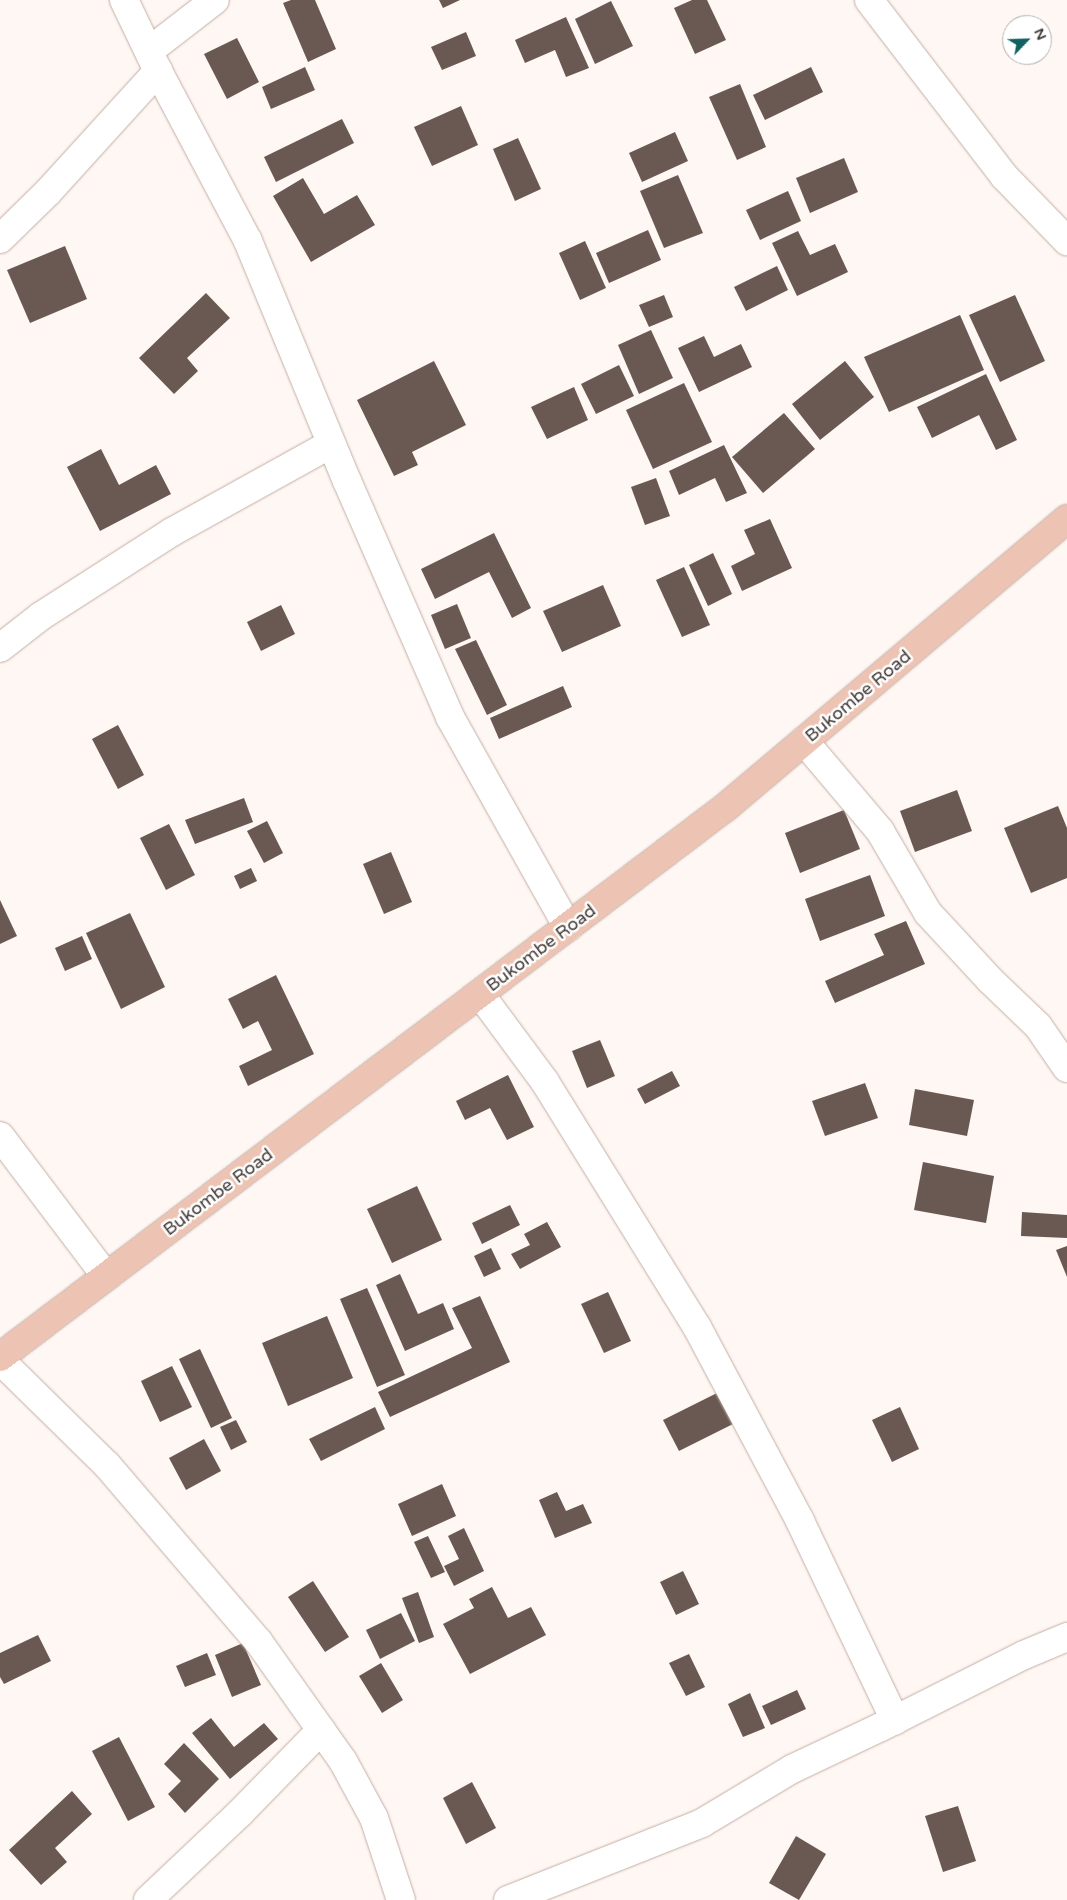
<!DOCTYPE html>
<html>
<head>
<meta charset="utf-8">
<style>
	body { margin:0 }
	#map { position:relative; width:1067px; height:1900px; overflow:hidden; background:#fff7f3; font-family:"Varela Round",sans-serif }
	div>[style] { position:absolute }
	.building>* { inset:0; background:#6a5952 }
	.roads { filter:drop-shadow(0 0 1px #c1aea6) drop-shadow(0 0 1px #c1aea6) }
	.minor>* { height:28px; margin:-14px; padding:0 14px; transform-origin:14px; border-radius:14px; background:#fff }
	.major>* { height:28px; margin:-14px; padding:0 14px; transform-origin:14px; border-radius:14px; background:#edc4b3 }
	span { translate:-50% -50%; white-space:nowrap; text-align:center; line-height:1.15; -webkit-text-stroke:5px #fff; paint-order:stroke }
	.street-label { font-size:18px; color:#423a37 }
	.north { position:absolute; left:1002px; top:15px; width:50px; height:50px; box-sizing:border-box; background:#fff; border:1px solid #b3b0af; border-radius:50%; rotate:66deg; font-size:14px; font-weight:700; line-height:20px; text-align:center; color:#423a37 }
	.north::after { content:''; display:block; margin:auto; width:18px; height:22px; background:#116260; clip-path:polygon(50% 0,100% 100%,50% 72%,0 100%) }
</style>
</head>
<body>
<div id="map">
	<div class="building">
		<div style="clip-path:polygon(291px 0,315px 0,336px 49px,308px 62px,283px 3px)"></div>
		<div style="clip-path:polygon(439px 0,460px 0,443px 8px)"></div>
		<div style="clip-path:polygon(692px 0,707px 0,726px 40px,695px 54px,674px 8px)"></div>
		<div style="clip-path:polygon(611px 1px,633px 46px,595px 64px,575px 19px)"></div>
		<div style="clip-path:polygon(566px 17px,589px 68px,566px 77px,555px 50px,525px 63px,515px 40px)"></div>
		<div style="clip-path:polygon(466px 32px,476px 56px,442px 70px,431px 47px)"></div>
		<div style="clip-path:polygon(237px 38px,259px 82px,227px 99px,204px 54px)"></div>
		<div style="clip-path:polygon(305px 67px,315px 90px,271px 109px,262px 87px)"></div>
		<div style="clip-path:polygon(811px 67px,823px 92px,765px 120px,753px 95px)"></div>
		<div style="clip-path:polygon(740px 84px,766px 147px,737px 160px,709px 97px)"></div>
		<div style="clip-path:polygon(461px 106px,478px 145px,432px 166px,414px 127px)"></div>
		<div style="clip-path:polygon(342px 119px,354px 143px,276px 182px,264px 157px)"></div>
		<div style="clip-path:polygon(675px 132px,688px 161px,642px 182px,629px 153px)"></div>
		<div style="clip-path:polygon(518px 138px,541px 189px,515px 201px,493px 149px)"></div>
		<div style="clip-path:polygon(844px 158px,858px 192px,810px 213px,796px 178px)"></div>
		<div style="clip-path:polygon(678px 175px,703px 233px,664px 248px,640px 191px)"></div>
		<div style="clip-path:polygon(303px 178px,324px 214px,357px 195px,375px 225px,311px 262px,273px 196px)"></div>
		<div style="clip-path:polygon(788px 191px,801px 221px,760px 240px,746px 210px)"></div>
		<div style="clip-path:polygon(648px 230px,661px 260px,609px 283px,596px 253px)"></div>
		<div style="clip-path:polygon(798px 231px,810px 255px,835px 244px,848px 272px,797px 296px,772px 243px)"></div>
		<div style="clip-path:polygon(585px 241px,606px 288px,580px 300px,559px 253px)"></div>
		<div style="clip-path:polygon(65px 246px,87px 299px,30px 323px,7px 270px)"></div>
		<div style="clip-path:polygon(777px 266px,788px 290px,746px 311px,734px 287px)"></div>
		<div style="clip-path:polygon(206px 293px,230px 318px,187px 358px,198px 371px,174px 394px,139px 358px)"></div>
		<div style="clip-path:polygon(664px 295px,673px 317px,649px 327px,639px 305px)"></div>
		<div style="clip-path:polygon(1015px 295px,1045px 361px,1000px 382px,969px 315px)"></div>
		<div style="clip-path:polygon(960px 315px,984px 370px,889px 412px,864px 357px)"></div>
		<div style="clip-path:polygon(651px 330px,673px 378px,639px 394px,618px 345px)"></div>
		<div style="clip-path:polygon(704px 336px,714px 357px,741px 344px,752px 367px,699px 392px,678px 348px)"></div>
		<div style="clip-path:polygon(434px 361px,466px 425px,412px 452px,418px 465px,394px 476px,357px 400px)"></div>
		<div style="clip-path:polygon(845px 361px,874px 397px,820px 440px,792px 404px)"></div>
		<div style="clip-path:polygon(619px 365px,634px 396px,596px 414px,581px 384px)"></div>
		<div style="clip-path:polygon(986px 374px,1017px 440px,996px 450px,979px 415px,932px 438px,917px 407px)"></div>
		<div style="clip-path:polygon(684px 383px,712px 442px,653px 469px,626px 410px)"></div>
		<div style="clip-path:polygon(574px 387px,588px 420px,547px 439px,531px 407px)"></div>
		<div style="clip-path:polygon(784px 413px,815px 449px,763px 493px,732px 457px)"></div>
		<div style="clip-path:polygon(724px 445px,747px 493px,726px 502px,715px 478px,679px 495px,669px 471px)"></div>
		<div style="clip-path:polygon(101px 449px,119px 485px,156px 465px,171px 494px,100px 531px,67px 467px)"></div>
		<div style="clip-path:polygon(656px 478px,670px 516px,645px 525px,631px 487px)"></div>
		<div style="clip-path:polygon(770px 519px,792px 568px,742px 591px,731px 566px,755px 554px,744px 530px)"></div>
		<div style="clip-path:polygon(494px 533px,531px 608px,512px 618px,489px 572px,435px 599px,421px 569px)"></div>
		<div style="clip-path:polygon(713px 553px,732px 594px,708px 606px,689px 565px)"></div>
		<div style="clip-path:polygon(684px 567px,710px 625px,682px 637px,656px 580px)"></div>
		<div style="clip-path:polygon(603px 585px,621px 626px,562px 652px,543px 611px)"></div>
		<div style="clip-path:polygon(457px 604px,471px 638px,445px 649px,431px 615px)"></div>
		<div style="clip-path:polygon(281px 605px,295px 634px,261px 651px,247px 622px)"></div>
		<div style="clip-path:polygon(476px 640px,507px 705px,487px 715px,455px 649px)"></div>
		<div style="clip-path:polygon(563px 686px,572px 707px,499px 739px,490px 718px)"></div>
		<div style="clip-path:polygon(118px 725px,144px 775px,118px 789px,92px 739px)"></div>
		<div style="clip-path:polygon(957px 790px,972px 831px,915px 852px,900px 811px)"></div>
		<div style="clip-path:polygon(244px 798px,253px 822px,195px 844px,185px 820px)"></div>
		<div style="clip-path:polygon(1058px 806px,1067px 828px,1067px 878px,1031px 893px,1004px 828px)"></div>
		<div style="clip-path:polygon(844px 810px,860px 849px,800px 873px,785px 833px)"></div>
		<div style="clip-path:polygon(267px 821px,283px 853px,264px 863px,247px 831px)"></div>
		<div style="clip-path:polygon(169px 824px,195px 875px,166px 890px,140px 838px)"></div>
		<div style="clip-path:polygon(391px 852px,412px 902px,384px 914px,363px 864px)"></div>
		<div style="clip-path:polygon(251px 868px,257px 881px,240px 889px,234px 876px)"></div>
		<div style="clip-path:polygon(870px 875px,885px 916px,820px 941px,805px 899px)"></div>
		<div style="clip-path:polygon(0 900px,17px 936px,0 944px)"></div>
		<div style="clip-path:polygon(130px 913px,165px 987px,121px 1009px,86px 933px)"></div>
		<div style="clip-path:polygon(906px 921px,925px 964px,835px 1003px,825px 981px,884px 955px,874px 934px)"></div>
		<div style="clip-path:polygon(82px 936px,92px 959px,65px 971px,55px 948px)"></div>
		<div style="clip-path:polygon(276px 975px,314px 1054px,248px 1086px,239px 1066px,272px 1050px,258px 1021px,243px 1029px,228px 999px)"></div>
		<div style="clip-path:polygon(600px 1040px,615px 1076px,587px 1088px,572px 1051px)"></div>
		<div style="clip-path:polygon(672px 1071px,680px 1086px,645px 1104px,637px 1089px)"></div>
		<div style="clip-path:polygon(508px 1075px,534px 1127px,507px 1140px,490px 1108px,465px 1120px,456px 1101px)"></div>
		<div style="clip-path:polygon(865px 1083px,878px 1118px,825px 1136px,812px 1101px)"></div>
		<div style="clip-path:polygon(915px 1089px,974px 1100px,967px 1136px,909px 1125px)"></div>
		<div style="clip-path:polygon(923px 1162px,994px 1176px,986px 1223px,914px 1210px)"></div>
		<div style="clip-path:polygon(417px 1186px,442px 1240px,392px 1263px,367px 1209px)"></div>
		<div style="clip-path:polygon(510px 1205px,520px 1225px,482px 1244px,472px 1223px)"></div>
		<div style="clip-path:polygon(1022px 1212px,1067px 1215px,1067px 1238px,1021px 1236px)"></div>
		<div style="clip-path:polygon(547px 1222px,561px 1247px,520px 1269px,511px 1254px,530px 1245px,524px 1234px)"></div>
		<div style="clip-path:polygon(1067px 1246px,1067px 1277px,1056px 1250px)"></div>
		<div style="clip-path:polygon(491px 1248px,501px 1269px,484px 1277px,474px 1256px)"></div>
		<div style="clip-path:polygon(400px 1274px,418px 1314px,443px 1303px,454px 1329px,405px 1351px,376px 1285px)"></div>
		<div style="clip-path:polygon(367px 1288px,405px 1375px,377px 1387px,340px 1299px)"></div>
		<div style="clip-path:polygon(608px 1292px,631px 1341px,604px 1353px,581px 1304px)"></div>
		<div style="clip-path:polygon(480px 1296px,510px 1362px,390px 1417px,378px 1392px,472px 1348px,452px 1308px)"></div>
		<div style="clip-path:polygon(327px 1316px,353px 1378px,288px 1406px,262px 1343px)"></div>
		<div style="clip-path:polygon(200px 1349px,232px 1418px,211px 1428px,179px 1359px)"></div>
		<div style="clip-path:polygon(172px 1366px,192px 1407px,160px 1422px,141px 1381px)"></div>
		<div style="clip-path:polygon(717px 1393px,733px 1424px,679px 1451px,663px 1420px)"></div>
		<div style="clip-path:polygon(375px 1407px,385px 1429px,321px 1461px,309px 1439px)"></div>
		<div style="clip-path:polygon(900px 1407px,919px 1449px,892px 1462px,872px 1420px)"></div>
		<div style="clip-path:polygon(236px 1420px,247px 1442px,231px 1450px,220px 1427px)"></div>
		<div style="clip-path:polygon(204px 1439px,221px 1471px,186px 1490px,169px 1458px)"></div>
		<div style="clip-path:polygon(442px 1484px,456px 1516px,412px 1536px,398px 1504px)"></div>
		<div style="clip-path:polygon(557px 1492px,566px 1511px,583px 1504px,592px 1523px,555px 1538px,539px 1500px)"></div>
		<div style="clip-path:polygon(464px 1528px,484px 1571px,454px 1586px,444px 1566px,459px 1559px,448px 1536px)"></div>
		<div style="clip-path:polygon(428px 1536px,445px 1572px,431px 1578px,414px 1542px)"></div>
		<div style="clip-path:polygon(683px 1571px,699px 1604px,676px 1615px,660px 1582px)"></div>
		<div style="clip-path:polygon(313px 1581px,349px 1637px,325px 1652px,288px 1597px)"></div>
		<div style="clip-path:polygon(492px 1587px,508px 1618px,531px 1607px,546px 1635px,470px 1674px,443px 1624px,474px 1608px,469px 1599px)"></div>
		<div style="clip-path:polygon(418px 1592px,434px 1637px,419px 1643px,402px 1598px)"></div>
		<div style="clip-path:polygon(401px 1613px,415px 1641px,380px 1659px,366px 1630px)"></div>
		<div style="clip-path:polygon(38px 1635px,51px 1661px,4px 1684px,0 1677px,0 1653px)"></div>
		<div style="clip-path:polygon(243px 1643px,261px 1685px,232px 1697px,215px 1655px)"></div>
		<div style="clip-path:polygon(207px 1653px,216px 1675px,185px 1687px,176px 1666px)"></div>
		<div style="clip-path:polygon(689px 1654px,705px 1687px,686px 1696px,669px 1663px)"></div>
		<div style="clip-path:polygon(381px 1663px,403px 1700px,382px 1713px,359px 1676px)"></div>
		<div style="clip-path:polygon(797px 1690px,806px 1709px,771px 1725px,762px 1706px)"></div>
		<div style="clip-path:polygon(750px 1693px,765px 1728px,743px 1737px,728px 1704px)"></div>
		<div style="clip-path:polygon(211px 1718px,234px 1747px,264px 1723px,278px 1739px,230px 1779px,192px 1733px)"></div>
		<div style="clip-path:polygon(119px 1737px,155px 1807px,128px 1821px,92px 1751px)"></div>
		<div style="clip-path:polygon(184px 1743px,219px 1779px,185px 1813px,168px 1794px,181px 1781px,164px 1764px)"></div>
		<div style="clip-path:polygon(472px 1782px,496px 1828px,466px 1844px,443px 1798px)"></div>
		<div style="clip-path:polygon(72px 1791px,92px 1814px,55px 1848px,67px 1862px,41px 1885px,9px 1850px)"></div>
		<div style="clip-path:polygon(958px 1806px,976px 1861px,943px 1872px,925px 1816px)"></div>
		<div style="clip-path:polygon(796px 1836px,826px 1854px,799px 1900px,769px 1883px)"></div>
	</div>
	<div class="roads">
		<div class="minor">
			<div style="left:124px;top:0;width:79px;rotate:64.4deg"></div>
			<div style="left:158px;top:71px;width:192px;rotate:62.1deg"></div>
			<div style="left:248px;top:241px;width:260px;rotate:67.6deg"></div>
			<div style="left:347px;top:481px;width:257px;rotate:66.4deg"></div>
			<div style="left:450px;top:717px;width:241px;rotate:60.7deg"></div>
			<div style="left:869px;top:0;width:222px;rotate:52.5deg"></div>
			<div style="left:1004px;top:176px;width:91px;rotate:45.9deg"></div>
			<div style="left:149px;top:51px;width:83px;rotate:-37.7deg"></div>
			<div style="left:0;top:239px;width:67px;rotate:-44.4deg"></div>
			<div style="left:48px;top:192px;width:164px;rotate:-47.7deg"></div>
			<div style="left:0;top:648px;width:52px;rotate:-38deg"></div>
			<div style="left:41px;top:616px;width:156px;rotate:-32.7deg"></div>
			<div style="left:172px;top:532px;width:182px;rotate:-29deg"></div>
			<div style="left:804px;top:741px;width:118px;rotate:49.8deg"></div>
			<div style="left:880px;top:831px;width:95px;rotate:59.7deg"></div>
			<div style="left:928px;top:913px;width:91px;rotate:47.2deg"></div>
			<div style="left:990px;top:980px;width:66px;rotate:43.8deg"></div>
			<div style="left:1038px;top:1026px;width:51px;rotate:55.4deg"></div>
			<div style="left:480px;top:994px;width:109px;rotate:53.5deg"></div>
			<div style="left:545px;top:1082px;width:288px;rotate:58.2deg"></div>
			<div style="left:697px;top:1327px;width:220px;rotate:62deg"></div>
			<div style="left:800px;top:1521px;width:221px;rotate:64.5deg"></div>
			<div style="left:0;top:1136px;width:176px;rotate:52.9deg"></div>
			<div style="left:0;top:1360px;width:150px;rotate:44.5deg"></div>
			<div style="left:107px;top:1465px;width:232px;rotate:49.4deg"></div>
			<div style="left:258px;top:1641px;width:147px;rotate:54.7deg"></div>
			<div style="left:343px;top:1761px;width:65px;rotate:61.5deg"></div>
			<div style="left:374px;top:1818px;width:86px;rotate:71.8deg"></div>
			<div style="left:148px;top:1900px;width:127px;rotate:-43.4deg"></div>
			<div style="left:240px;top:1813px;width:116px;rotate:-45.7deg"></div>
			<div style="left:508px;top:1900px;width:209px;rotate:-21.6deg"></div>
			<div style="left:702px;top:1823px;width:105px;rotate:-31deg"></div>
			<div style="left:792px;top:1769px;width:98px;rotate:-25.3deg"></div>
			<div style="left:881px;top:1727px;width:160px;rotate:-26.7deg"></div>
			<div style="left:1024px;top:1655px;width:47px;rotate:-22.7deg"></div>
		</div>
		<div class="major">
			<div style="left:0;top:1357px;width:911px;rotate:-37.15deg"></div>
			<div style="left:726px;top:807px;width:446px;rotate:-40.2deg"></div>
		</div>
	</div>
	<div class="street-label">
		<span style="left:858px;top:696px;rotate:-40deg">Bukombe Road</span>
		<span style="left:541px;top:948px;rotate:-37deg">Bukombe Road</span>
		<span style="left:218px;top:1192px;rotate:-37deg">Bukombe Road</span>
	</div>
	<div class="north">N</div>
</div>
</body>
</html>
